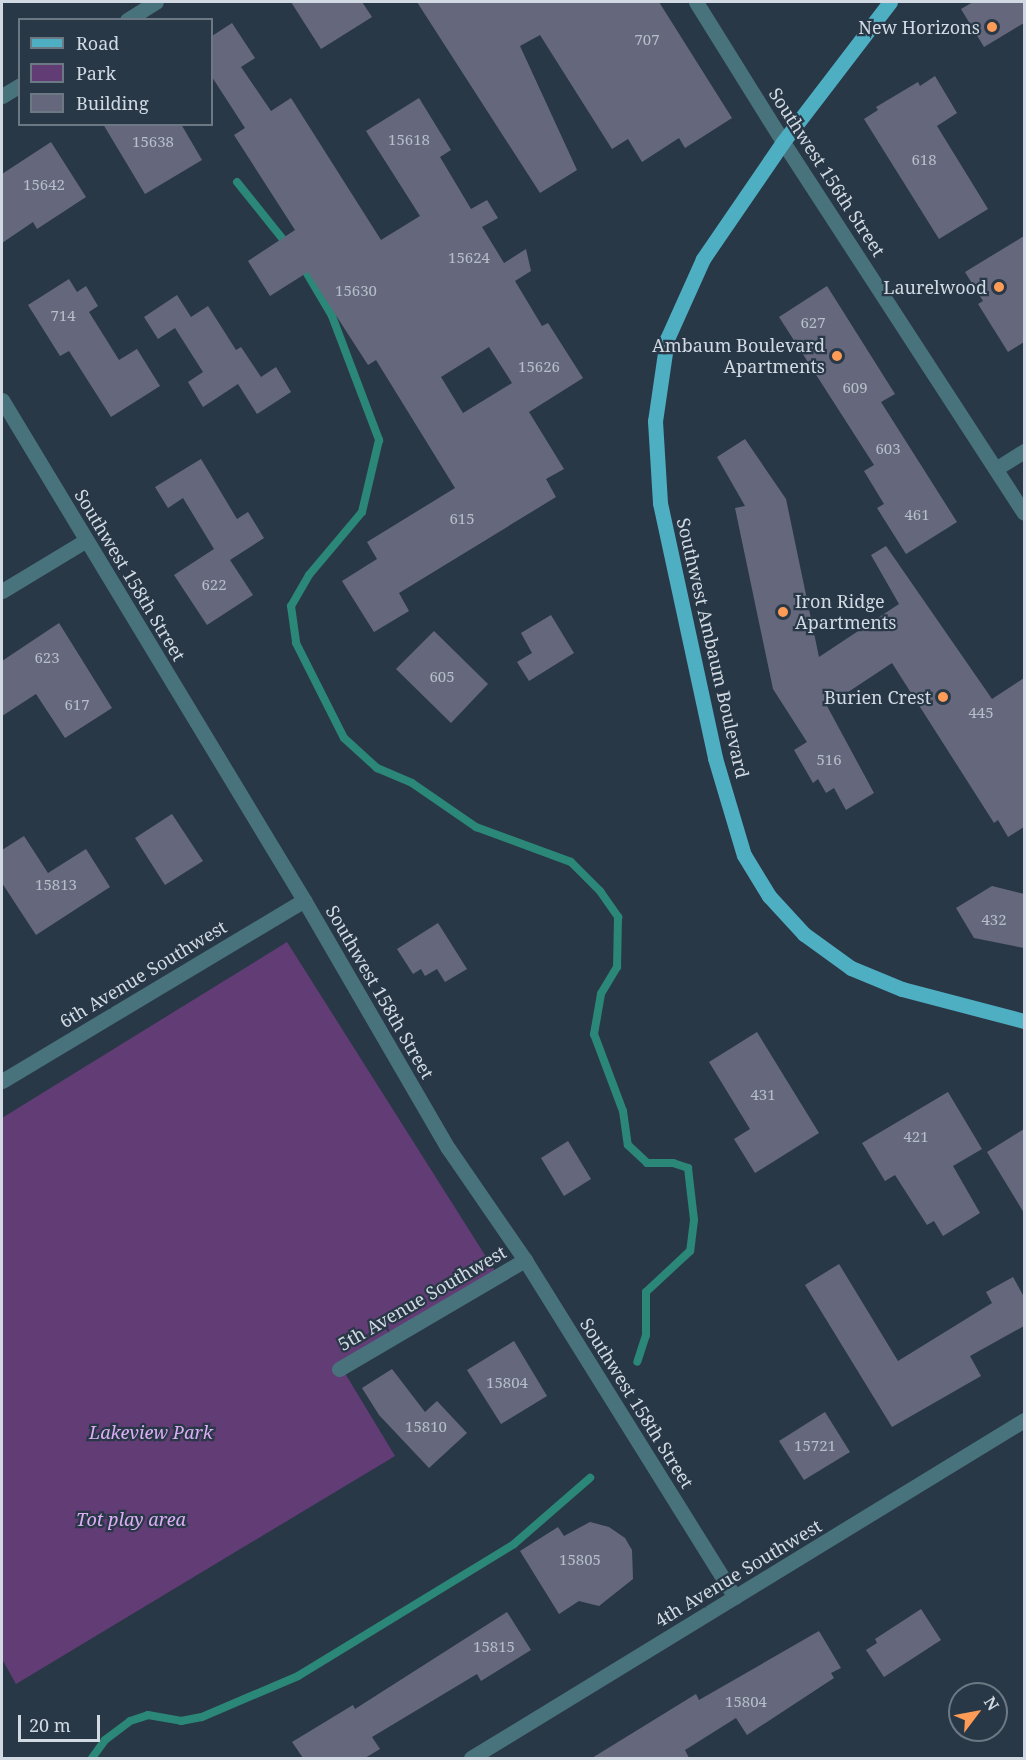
<!DOCTYPE html>
<html>
<head>
<meta charset="utf-8">
<style>
	body { margin:0 }
	#map { position:relative; width:1026px; height:1760px; overflow:hidden; background:#293847; font-family:"Noto Serif",serif }
	div>[style] { position:absolute }
	.green>* { inset:0; background:#623c75 }
	.stream>* { height:8px; margin:-4px; padding:0 4px; transform-origin:4px; border-radius:4px; background:#2b8778 }
	.building>* { inset:0; background:#65687c }
	.minor>* { height:15px; margin:-7.5px; padding:0 7.5px; transform-origin:7.5px; border-radius:7.5px; background:#48737d }
	.major>* { height:15px; margin:-7.5px; padding:0 7.5px; transform-origin:7.5px; border-radius:7.5px; background:#4eaec2 }
	.dots>* { width:16px; height:16px; translate:-50% -50%; box-sizing:border-box; border:3px solid #293847; border-radius:50% }
	span { translate:-50% -50%; white-space:nowrap; text-align:center; line-height:1.15; -webkit-text-stroke:4.5px #293847; paint-order:stroke }
	.number-label { font-size:15px; color:#b6bec9 }
	.number-label span { -webkit-text-stroke-width:0 }
	.poi-label { font-size:18px; color:#d1dae3 }
	.right { translate:-100% -50%; text-align:right }
	.left { translate:0 -50%; text-align:left }
	.street-label { font-size:18px; color:#d1dae3 }
	.park-label { font-size:18px; color:#ddadf6; font-style:italic }
	.frame { position:absolute; inset:0; border:3px solid #d1dae3; pointer-events:none }
	.legend { position:absolute; left:18px; top:18px; width:195px; height:108px; box-sizing:border-box; background:#293847; border:2px solid #6c7985; margin:0; padding:8px 10px; list-style:none; font-size:18px; color:#d1dae3 }
	.legend li { display:flex; align-items:center; gap:12px; height:30px }
	.legend b { width:30px; border:2px solid #6c7985 }
	.north { position:absolute; left:948px; top:1682px; width:60px; height:60px; box-sizing:border-box; background:#293847; border:2px solid #6c7985; border-radius:50%; rotate:58deg; font-size:16px; font-weight:700; line-height:24px; text-align:center; color:#d1dae3 }
	.north::after { content:''; display:block; margin:auto; width:21px; height:27px; background:#fe9c57; clip-path:polygon(50% 0,100% 100%,50% 72%,0 100%) }
	.scale { position:absolute; left:18px; top:1715px; width:82px; height:27px; box-sizing:border-box; border:3px solid #d1dae3; border-top:0; padding-left:8px; font-size:18px; line-height:21px; white-space:nowrap; color:#d1dae3; -webkit-text-stroke:4px #293847; paint-order:stroke }
</style>
</head>
<body>
<div id="map">
	<div class="green">
		<div style="clip-path:polygon(287px 942px,495px 1271px,340px 1365px,395px 1456px,16px 1684px,2px 1659px,2px 1118px)"></div>
	</div>
	<div class="stream">
		<div style="left:237px;top:182px;width:83px;rotate:51.3deg"></div>
		<div style="left:302px;top:265px;width:59px;rotate:59.5deg"></div>
		<div style="left:332px;top:316px;width:133px;rotate:69.2deg"></div>
		<div style="left:379px;top:440px;width:74px;rotate:103.3deg"></div>
		<div style="left:362px;top:512px;width:82px;rotate:130.1deg"></div>
		<div style="left:309px;top:575px;width:36px;rotate:120deg"></div>
		<div style="left:291px;top:606px;width:37px;rotate:82deg"></div>
		<div style="left:296px;top:643px;width:106px;rotate:63.2deg"></div>
		<div style="left:344px;top:738px;width:45px;rotate:42.3deg"></div>
		<div style="left:377px;top:768px;width:38px;rotate:23deg"></div>
		<div style="left:412px;top:783px;width:78px;rotate:34.5deg"></div>
		<div style="left:476px;top:827px;width:101px;rotate:20.2deg"></div>
		<div style="left:571px;top:862px;width:41px;rotate:45deg"></div>
		<div style="left:600px;top:891px;width:32px;rotate:55deg"></div>
		<div style="left:618px;top:917px;width:50px;rotate:91.1deg"></div>
		<div style="left:617px;top:967px;width:31px;rotate:121deg"></div>
		<div style="left:601px;top:994px;width:41px;rotate:99.9deg"></div>
		<div style="left:594px;top:1034px;width:82px;rotate:69.4deg"></div>
		<div style="left:623px;top:1111px;width:34px;rotate:82deg"></div>
		<div style="left:628px;top:1145px;width:26px;rotate:43deg"></div>
		<div style="left:647px;top:1163px;width:26px"></div>
		<div style="left:673px;top:1163px;width:16px;rotate:18deg"></div>
		<div style="left:688px;top:1168px;width:52px;rotate:83.4deg"></div>
		<div style="left:694px;top:1220px;width:31px;rotate:97deg"></div>
		<div style="left:690px;top:1251px;width:60px;rotate:137deg"></div>
		<div style="left:646px;top:1292px;width:43px;rotate:90deg"></div>
		<div style="left:646px;top:1335px;width:28px;rotate:108deg"></div>
		<div style="left:92px;top:1758px;width:22px;rotate:-54deg"></div>
		<div style="left:105px;top:1740px;width:31px;rotate:-37deg"></div>
		<div style="left:130px;top:1721px;width:19px;rotate:-18deg"></div>
		<div style="left:148px;top:1715px;width:34px;rotate:10deg"></div>
		<div style="left:181px;top:1721px;width:21px;rotate:-11deg"></div>
		<div style="left:202px;top:1717px;width:104px;rotate:-23.1deg"></div>
		<div style="left:298px;top:1676px;width:253px;rotate:-31.4deg"></div>
		<div style="left:514px;top:1544px;width:101px;rotate:-41deg"></div>
	</div>
	<div class="building">
		<div style="clip-path:polygon(291px 2px,362px 2px,372px 17px,321px 49px)"></div>
		<div style="clip-path:polygon(417px 2px,659px 2px,732px 118px,685px 148px,679px 138px,642px 162px,628px 139px,612px 149px,540px 35px,520px 46px,577px 170px,540px 193px)"></div>
		<div style="clip-path:polygon(973px 2px,1024px 2px,1024px 23px,984px 47px,961px 9px)"></div>
		<div style="clip-path:polygon(evenodd,232px 23px,255px 58px,241px 67px,271px 111px,291px 98px,381px 240px,420px 216px,366px 131px,419px 98px,451px 150px,440px 157px,471px 209px,487px 200px,498px 218px,482px 227px,504px 263px,526px 249px,531px 271px,515px 281px,542px 326px,548px 323px,583px 378px,529px 412px,564px 469px,546px 479px,556px 497px,399px 593px,409px 611px,374px 632px,342px 581px,377px 559px,367px 542px,455px 488px,376px 360px,368px 365px,308px 272px,270px 296px,248px 261px,295px 230px,234px 135px,245px 128px,212px 77px,212px 36px,232px 23px,489px 347px,512px 383px,463px 413px,441px 377px,489px 347px)"></div>
		<div style="clip-path:polygon(935px 76px,957px 113px,937px 126px,988px 209px,939px 239px,864px 119px,878px 110px,876px 107px,918px 82px,920px 86px)"></div>
		<div style="clip-path:polygon(103px 124px,181px 124px,202px 160px,145px 194px)"></div>
		<div style="clip-path:polygon(51px 142px,86px 197px,37px 229px,33px 222px,2px 243px,2px 174px)"></div>
		<div style="clip-path:polygon(1024px 236px,1024px 342px,1008px 352px,978px 304px,983px 301px,965px 272px)"></div>
		<div style="clip-path:polygon(69px 279px,77px 292px,86px 286px,98px 306px,89px 312px,119px 360px,137px 349px,160px 386px,111px 417px,69px 351px,60px 356px,28px 305px)"></div>
		<div style="clip-path:polygon(827px 286px,895px 394px,881px 402px,957px 522px,906px 554px,877px 508px,884px 504px,864px 471px,874px 465px,779px 317px)"></div>
		<div style="clip-path:polygon(177px 295px,191px 317px,208px 306px,236px 350px,241px 347px,261px 377px,276px 367px,291px 392px,257px 414px,238px 384px,203px 407px,188px 382px,203px 372px,175px 328px,158px 339px,144px 317px)"></div>
		<div style="clip-path:polygon(745px 439px,786px 499px,819px 657px,899px 604px,871px 555px,886px 546px,992px 699px,1024px 678px,1024px 827px,1008px 837px,998px 820px,994px 823px,892px 663px,827px 706px,874px 793px,846px 810px,834px 788px,826px 793px,818px 779px,813px 783px,794px 750px,807px 742px,773px 689px,735px 508px,745px 506px,717px 457px)"></div>
		<div style="clip-path:polygon(201px 459px,237px 519px,248px 512px,264px 538px,230px 560px,253px 595px,207px 625px,174px 575px,214px 549px,183px 498px,168px 508px,155px 487px)"></div>
		<div style="clip-path:polygon(551px 615px,574px 653px,529px 681px,517px 662px,532px 653px,521px 633px)"></div>
		<div style="clip-path:polygon(59px 623px,112px 708px,65px 738px,36px 694px,2px 716px,2px 661px)"></div>
		<div style="clip-path:polygon(434px 631px,488px 684px,451px 723px,396px 669px)"></div>
		<div style="clip-path:polygon(172px 814px,203px 861px,165px 885px,135px 838px)"></div>
		<div style="clip-path:polygon(24px 836px,48px 873px,86px 849px,110px 887px,36px 935px,2px 883px,2px 850px)"></div>
		<div style="clip-path:polygon(992px 886px,1024px 894px,1024px 948px,974px 938px,956px 908px)"></div>
		<div style="clip-path:polygon(438px 923px,467px 969px,445px 982px,437px 969px,425px 976px,421px 969px,413px 974px,397px 949px)"></div>
		<div style="clip-path:polygon(757px 1032px,819px 1133px,755px 1173px,734px 1139px,750px 1129px,709px 1062px)"></div>
		<div style="clip-path:polygon(948px 1092px,982px 1149px,953px 1166px,980px 1213px,943px 1236px,934px 1221px,927px 1225px,895px 1175px,885px 1181px,862px 1143px)"></div>
		<div style="clip-path:polygon(1024px 1129px,1024px 1213px,987px 1152px)"></div>
		<div style="clip-path:polygon(568px 1141px,591px 1179px,564px 1196px,541px 1158px)"></div>
		<div style="clip-path:polygon(839px 1264px,898px 1361px,992px 1303px,986px 1292px,1013px 1277px,1024px 1297px,1024px 1326px,970px 1356px,981px 1376px,892px 1427px,805px 1285px)"></div>
		<div style="clip-path:polygon(514px 1341px,547px 1396px,501px 1424px,467px 1370px)"></div>
		<div style="clip-path:polygon(392px 1369px,425px 1412px,437px 1401px,467px 1433px,429px 1468px,379px 1415px,362px 1388px)"></div>
		<div style="clip-path:polygon(825px 1412px,850px 1452px,804px 1480px,779px 1441px)"></div>
		<div style="clip-path:polygon(590px 1522px,609px 1527px,625px 1538px,632px 1550px,633px 1579px,599px 1606px,579px 1601px,559px 1614px,520px 1551px,558px 1527px,564px 1536px)"></div>
		<div style="clip-path:polygon(921px 1609px,941px 1640px,884px 1677px,866px 1650px,877px 1643px,875px 1639px)"></div>
		<div style="clip-path:polygon(507px 1612px,531px 1650px,481px 1681px,477px 1674px,372px 1737px,380px 1749px,365px 1758px,303px 1758px,292px 1742px,353px 1705px,355px 1709px)"></div>
		<div style="clip-path:polygon(819px 1631px,841px 1668px,831px 1673px,834px 1678px,747px 1735px,736px 1718px,685px 1750px,689px 1758px,592px 1758px,696px 1694px,699px 1700px)"></div>
	</div>
	<div class="minor">
		<div style="left:696px;top:2px;width:165px;rotate:58.1deg"></div>
		<div style="left:783px;top:142px;width:442px;rotate:57deg"></div>
		<div style="left:127px;top:20px;width:34px;rotate:-32deg"></div>
		<div style="left:2px;top:96px;width:21px;rotate:-31deg"></div>
		<div style="left:2px;top:400px;width:584px;rotate:58.87deg"></div>
		<div style="left:304px;top:900px;width:287px;rotate:59.9deg"></div>
		<div style="left:448px;top:1148px;width:136px;rotate:55.5deg"></div>
		<div style="left:525px;top:1260px;width:397px;rotate:58.1deg"></div>
		<div style="left:997px;top:468px;width:32px;rotate:-32deg"></div>
		<div style="left:2px;top:591px;width:97px;rotate:-31.1deg"></div>
		<div style="left:2px;top:1081px;width:352px;rotate:-30.9deg"></div>
		<div style="left:339px;top:1369px;width:216px;rotate:-30.4deg"></div>
		<div style="left:471px;top:1758px;width:648px;rotate:-31.43deg"></div>
	</div>
	<div class="major">
		<div style="left:890px;top:2px;width:176px;rotate:127.4deg"></div>
		<div style="left:783px;top:142px;width:142px;rotate:124.4deg"></div>
		<div style="left:703px;top:259px;width:88px;rotate:114.2deg"></div>
		<div style="left:667px;top:339px;width:83px;rotate:98.3deg"></div>
		<div style="left:655px;top:421px;width:82px;rotate:86.5deg"></div>
		<div style="left:660px;top:503px;width:261px;rotate:77.8deg"></div>
		<div style="left:715px;top:758px;width:101px;rotate:73.4deg"></div>
		<div style="left:744px;top:855px;width:48px;rotate:58.6deg"></div>
		<div style="left:769px;top:896px;width:52px;rotate:47.4deg"></div>
		<div style="left:804px;top:934px;width:58px;rotate:35.9deg"></div>
		<div style="left:851px;top:968px;width:55px;rotate:22.4deg"></div>
		<div style="left:902px;top:989px;width:126px;rotate:14.7deg"></div>
	</div>
	<div class="dots">
		<div style="left:992px;top:27px;background:#fe9c57"></div>
		<div style="left:999px;top:287px;background:#fe9c57"></div>
		<div style="left:837px;top:356px;background:#fe9c57"></div>
		<div style="left:783px;top:612px;background:#fe9c57"></div>
		<div style="left:943px;top:697px;background:#fe9c57"></div>
	</div>
	<div class="number-label">
		<span style="left:647px;top:40px">707</span>
		<span style="left:409px;top:140px">15618</span>
		<span style="left:153px;top:142px">15638</span>
		<span style="left:924px;top:160px">618</span>
		<span style="left:44px;top:185px">15642</span>
		<span style="left:469px;top:258px">15624</span>
		<span style="left:356px;top:291px">15630</span>
		<span style="left:63px;top:316px">714</span>
		<span style="left:813px;top:323px">627</span>
		<span style="left:539px;top:367px">15626</span>
		<span style="left:855px;top:388px">609</span>
		<span style="left:888px;top:449px">603</span>
		<span style="left:917px;top:515px">461</span>
		<span style="left:462px;top:519px">615</span>
		<span style="left:214px;top:585px">622</span>
		<span style="left:47px;top:658px">623</span>
		<span style="left:442px;top:677px">605</span>
		<span style="left:77px;top:705px">617</span>
		<span style="left:981px;top:713px">445</span>
		<span style="left:829px;top:760px">516</span>
		<span style="left:56px;top:885px">15813</span>
		<span style="left:994px;top:920px">432</span>
		<span style="left:763px;top:1095px">431</span>
		<span style="left:916px;top:1137px">421</span>
		<span style="left:507px;top:1383px">15804</span>
		<span style="left:426px;top:1427px">15810</span>
		<span style="left:815px;top:1446px">15721</span>
		<span style="left:580px;top:1560px">15805</span>
		<span style="left:494px;top:1647px">15815</span>
		<span style="left:746px;top:1702px">15804</span>
	</div>
	<div class="poi-label">
		<span class="right" style="left:980px;top:27px">New Horizons</span>
		<span class="right" style="left:987px;top:287px">Laurelwood</span>
		<span class="right" style="left:825px;top:356px">Ambaum Boulevard<br>Apartments</span>
		<span class="left" style="left:795px;top:612px">Iron Ridge<br>Apartments</span>
		<span class="right" style="left:931px;top:697px">Burien Crest</span>
	</div>
	<div class="street-label">
		<span style="left:827px;top:172px;rotate:57deg">Southwest 156th Street</span>
		<span style="left:130px;top:575px;rotate:59deg">Southwest 158th Street</span>
		<span style="left:713px;top:648px;rotate:77deg">Southwest Ambaum Boulevard</span>
		<span style="left:143px;top:974px;rotate:-31deg">6th Avenue Southwest</span>
		<span style="left:380px;top:992px;rotate:60deg">Southwest 158th Street</span>
		<span style="left:422px;top:1298px;rotate:-30deg">5th Avenue Southwest</span>
		<span style="left:637px;top:1403px;rotate:58deg">Southwest 158th Street</span>
		<span style="left:738px;top:1573px;rotate:-31deg">4th Avenue Southwest</span>
	</div>
	<div class="park-label">
		<span style="left:151px;top:1432px">Lakeview Park</span>
		<span style="left:131px;top:1519px">Tot play area</span>
	</div>
	<div class="frame"></div>
	<ul class="legend">
	<li><b style="height:8px;background:#4eaec2"></b>Road</li>
	<li><b style="height:16px;background:#623c75"></b>Park</li>
	<li><b style="height:16px;background:#65687c"></b>Building</li>
	</ul>
	<div class="north">N</div>
	<div class="scale">20 m</div>
</div>
</body>
</html>
